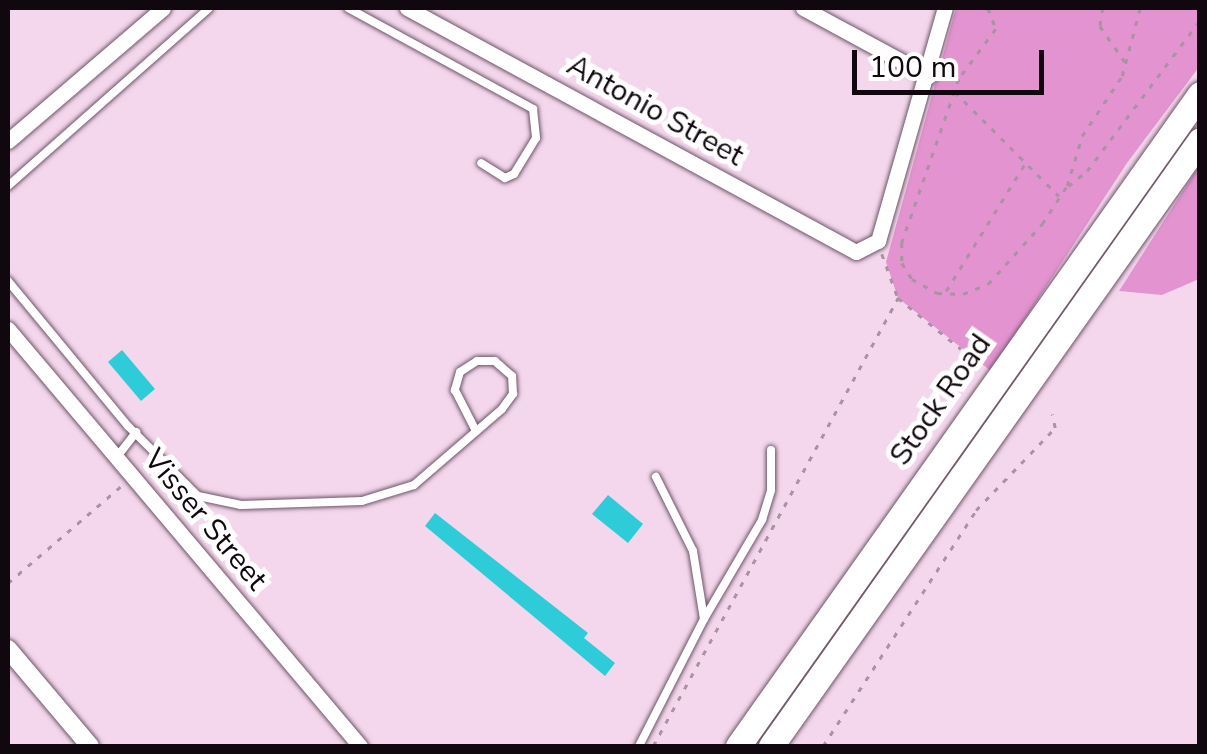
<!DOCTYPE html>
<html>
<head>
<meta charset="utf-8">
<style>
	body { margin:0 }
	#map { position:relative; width:1207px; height:754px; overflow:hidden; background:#f4d7ec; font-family:"Nunito Sans",sans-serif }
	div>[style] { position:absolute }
	.forest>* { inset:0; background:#e393d0 }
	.building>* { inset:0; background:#2dccd8 }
	.path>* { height:2.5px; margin-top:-1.25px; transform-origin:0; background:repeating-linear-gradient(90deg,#a993a3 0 5px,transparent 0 13px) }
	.roads { filter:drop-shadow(0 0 2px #6e5568) drop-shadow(0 0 2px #6e5568) }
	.service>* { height:8px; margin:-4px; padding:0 4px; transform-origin:4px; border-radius:4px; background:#fff }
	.minor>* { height:15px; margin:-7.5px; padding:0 7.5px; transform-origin:7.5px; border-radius:7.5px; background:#fff }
	.tertiary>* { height:18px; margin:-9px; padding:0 9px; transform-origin:9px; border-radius:9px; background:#fff }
	.trunk>* { height:25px; margin:-12.5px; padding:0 12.5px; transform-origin:12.5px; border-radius:12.5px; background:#fff }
	span { translate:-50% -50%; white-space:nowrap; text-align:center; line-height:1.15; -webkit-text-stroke:10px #fff; paint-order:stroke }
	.street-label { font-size:30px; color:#11080f }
	.frame { position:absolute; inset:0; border:10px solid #11080f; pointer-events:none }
	.scale { position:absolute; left:852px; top:50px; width:192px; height:45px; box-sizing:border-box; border:5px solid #11080f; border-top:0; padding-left:12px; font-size:30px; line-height:35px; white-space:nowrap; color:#11080f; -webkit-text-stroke:8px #fff; paint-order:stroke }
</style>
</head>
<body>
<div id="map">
	<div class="forest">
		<div style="clip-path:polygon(956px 8px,1199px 8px,1199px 67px,1127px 163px,991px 371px,898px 298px,886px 262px)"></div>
		<div style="clip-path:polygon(1199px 166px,1199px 279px,1162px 295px,1119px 291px)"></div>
	</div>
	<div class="building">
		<div style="clip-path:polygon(122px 350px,155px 389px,141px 401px,108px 362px)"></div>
		<div style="clip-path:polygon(608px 495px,643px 524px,628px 543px,592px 514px)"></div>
		<div style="clip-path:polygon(435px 513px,588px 633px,584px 638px,615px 663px,605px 676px,425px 526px)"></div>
	</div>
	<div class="path">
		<div style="left:988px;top:8px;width:22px;rotate:69deg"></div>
		<div style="left:996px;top:29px;width:62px;rotate:126.5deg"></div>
		<div style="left:959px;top:79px;width:174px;rotate:109.2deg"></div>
		<div style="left:902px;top:243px;width:20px;rotate:90deg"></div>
		<div style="left:902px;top:263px;width:19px;rotate:58deg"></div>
		<div style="left:912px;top:279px;width:29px;rotate:29deg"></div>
		<div style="left:937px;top:293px;width:26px;rotate:2deg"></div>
		<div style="left:963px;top:294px;width:27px;rotate:-22deg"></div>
		<div style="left:988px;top:284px;width:81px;rotate:-48deg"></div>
		<div style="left:1042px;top:224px;width:45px;rotate:-56.7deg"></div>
		<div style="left:1067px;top:186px;width:52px;rotate:-73.3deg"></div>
		<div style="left:1082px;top:136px;width:72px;rotate:-56.3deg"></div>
		<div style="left:1122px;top:76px;width:70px;rotate:-75.2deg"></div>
		<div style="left:1103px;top:8px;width:18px;rotate:99deg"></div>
		<div style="left:1100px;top:26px;width:44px;rotate:55.2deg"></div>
		<div style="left:955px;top:92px;width:147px;rotate:45deg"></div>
		<div style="left:1068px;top:186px;width:24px;rotate:-38deg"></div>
		<div style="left:1087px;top:171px;width:189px;rotate:-53.2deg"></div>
		<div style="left:882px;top:254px;width:47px;rotate:70deg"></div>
		<div style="left:898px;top:298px;width:81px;rotate:39deg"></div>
		<div style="left:946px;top:291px;width:152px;rotate:-58.2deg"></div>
		<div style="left:8px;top:583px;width:148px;rotate:-40.6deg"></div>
		<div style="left:653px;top:746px;width:511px;rotate:-61.33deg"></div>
		<div style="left:823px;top:746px;width:281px;rotate:-57deg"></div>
		<div style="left:976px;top:510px;width:114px;rotate:-46.1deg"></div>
		<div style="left:1055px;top:428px;width:14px;rotate:-102deg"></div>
	</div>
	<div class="roads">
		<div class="service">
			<div style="left:348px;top:8px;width:211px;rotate:28.6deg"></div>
			<div style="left:533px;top:109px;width:29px;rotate:84deg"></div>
			<div style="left:536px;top:138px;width:42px;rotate:121.4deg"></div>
			<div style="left:514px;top:174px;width:10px;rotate:156deg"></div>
			<div style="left:505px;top:178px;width:28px;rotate:-148deg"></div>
			<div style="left:8px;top:186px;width:268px;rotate:-41.5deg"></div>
			<div style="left:8px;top:281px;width:188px;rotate:50.4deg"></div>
			<div style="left:128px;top:426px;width:99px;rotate:45deg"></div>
			<div style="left:198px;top:496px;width:44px;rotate:11.8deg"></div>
			<div style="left:241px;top:505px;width:121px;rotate:-1.9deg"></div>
			<div style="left:362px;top:501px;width:54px;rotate:-17.1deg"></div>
			<div style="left:414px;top:485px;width:116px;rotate:-40.8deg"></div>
			<div style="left:502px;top:409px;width:19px;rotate:-54deg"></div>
			<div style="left:513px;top:394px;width:18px;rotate:-93deg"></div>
			<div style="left:512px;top:376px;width:23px;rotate:-139deg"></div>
			<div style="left:495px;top:361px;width:18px;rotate:180deg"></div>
			<div style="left:477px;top:361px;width:20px;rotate:147deg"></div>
			<div style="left:460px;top:372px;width:19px;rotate:106deg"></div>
			<div style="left:455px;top:390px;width:46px;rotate:62.9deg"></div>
			<div style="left:116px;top:458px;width:33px;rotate:-52deg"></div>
			<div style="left:704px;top:619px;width:115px;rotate:-59.6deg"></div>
			<div style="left:762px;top:520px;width:31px;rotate:-73deg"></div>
			<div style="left:771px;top:490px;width:40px;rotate:-90deg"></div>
			<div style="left:639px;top:746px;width:143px;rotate:-62.9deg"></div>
			<div style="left:704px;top:619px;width:69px;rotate:-99.2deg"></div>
			<div style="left:693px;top:551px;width:83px;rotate:-116.6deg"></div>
		</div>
		<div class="minor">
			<div style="left:407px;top:8px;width:511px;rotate:28.52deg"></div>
			<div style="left:856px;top:252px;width:25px;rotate:-27deg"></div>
			<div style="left:878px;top:241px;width:242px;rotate:-74deg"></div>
			<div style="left:803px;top:8px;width:143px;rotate:28.4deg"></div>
			<div style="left:8px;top:141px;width:204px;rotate:-40.6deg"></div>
			<div style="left:8px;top:329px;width:546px;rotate:49.83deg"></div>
		</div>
		<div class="tertiary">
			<div style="left:8px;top:649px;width:127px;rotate:49.8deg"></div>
		</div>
		<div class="trunk">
			<div style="left:738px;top:746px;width:799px;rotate:-54.68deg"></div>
			<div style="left:771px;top:746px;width:742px;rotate:-54.7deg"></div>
		</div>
	</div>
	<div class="street-label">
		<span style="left:655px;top:111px;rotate:29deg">Antonio Street</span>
		<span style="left:941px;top:400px;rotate:-55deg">Stock Road</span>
		<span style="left:205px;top:520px;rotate:50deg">Visser Street</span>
	</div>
	<div class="frame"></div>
	<div class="scale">100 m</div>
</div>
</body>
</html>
